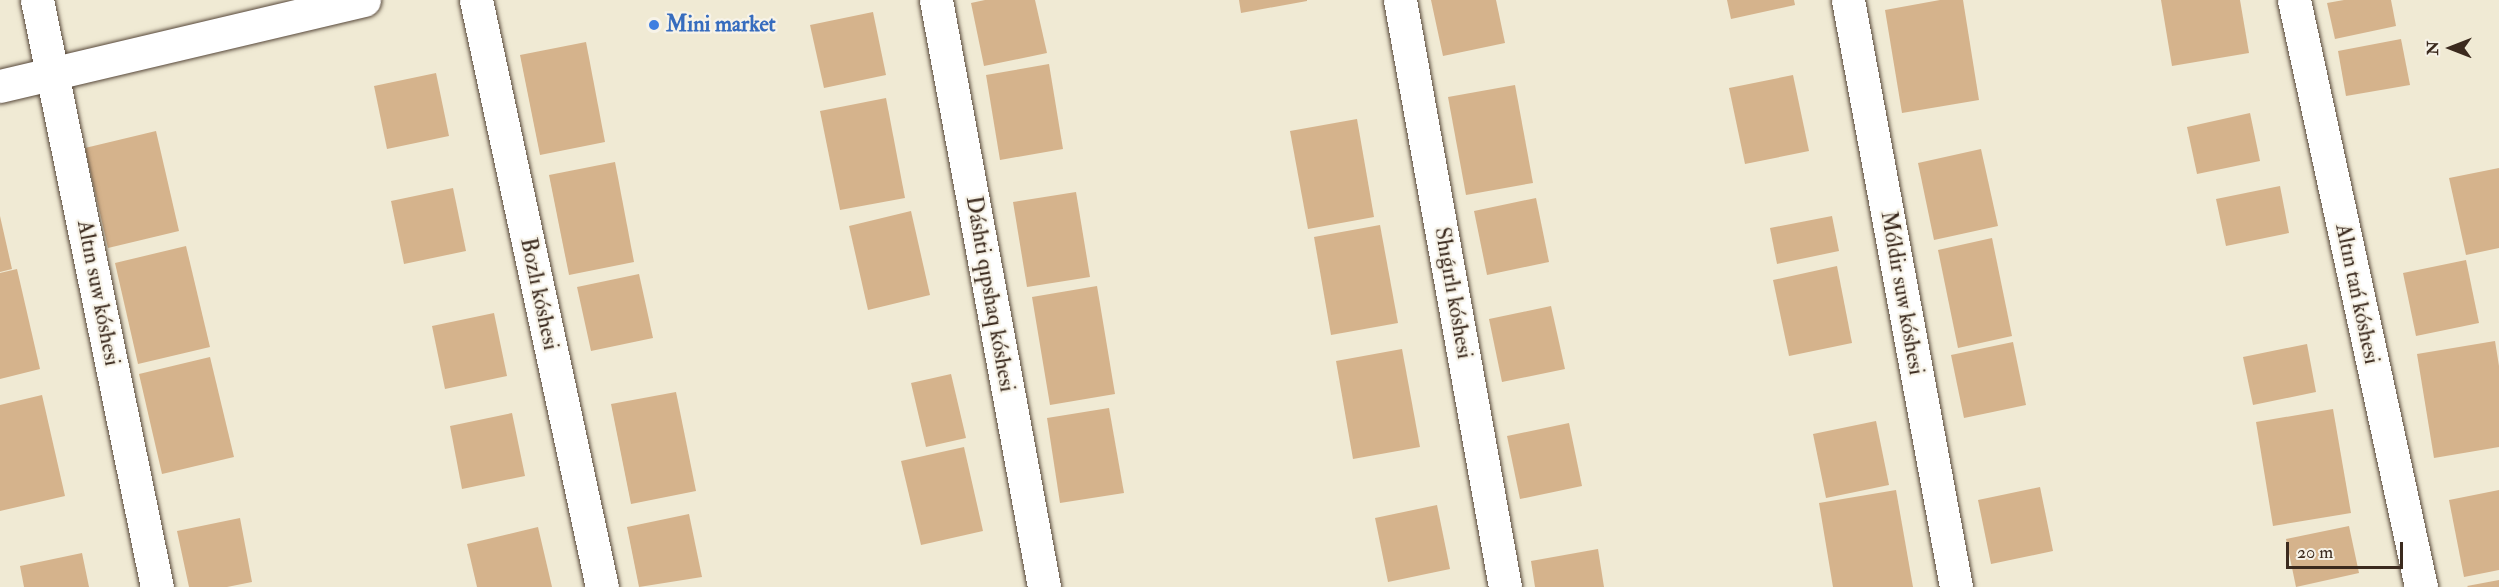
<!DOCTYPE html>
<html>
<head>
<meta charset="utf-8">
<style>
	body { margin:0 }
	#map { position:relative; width:2499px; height:587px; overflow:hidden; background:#f0ead4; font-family:"IM FELL Double Pica",serif }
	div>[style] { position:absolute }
	.building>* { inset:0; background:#d5b38c }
	.roads { filter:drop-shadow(0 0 2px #564739) drop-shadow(0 0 2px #564739) }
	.minor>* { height:33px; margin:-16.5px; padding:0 16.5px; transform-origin:16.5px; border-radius:16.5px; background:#fff }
	.dots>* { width:16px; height:16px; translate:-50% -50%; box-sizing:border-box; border:3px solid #f7f3e8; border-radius:50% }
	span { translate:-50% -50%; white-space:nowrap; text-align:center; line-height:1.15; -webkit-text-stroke:4.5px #f7f3e8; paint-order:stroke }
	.shop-label { font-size:22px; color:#366cbe; font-weight:700 }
	.left { translate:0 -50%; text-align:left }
	.street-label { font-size:22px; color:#3b2a1e }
	.north { position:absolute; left:2421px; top:18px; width:60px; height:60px; -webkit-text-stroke:4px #f7f3e8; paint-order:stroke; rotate:270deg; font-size:16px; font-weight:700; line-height:24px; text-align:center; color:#3b2a1e }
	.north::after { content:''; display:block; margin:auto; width:21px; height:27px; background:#3b2a1e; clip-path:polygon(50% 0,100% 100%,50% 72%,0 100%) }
	.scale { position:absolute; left:2286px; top:542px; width:117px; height:27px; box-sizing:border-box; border:3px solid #3b2a1e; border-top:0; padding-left:8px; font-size:18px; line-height:21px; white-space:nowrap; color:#3b2a1e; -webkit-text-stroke:4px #f7f3e8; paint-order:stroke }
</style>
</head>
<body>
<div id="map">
	<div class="building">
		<div style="clip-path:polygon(985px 0,1035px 0,1047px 53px,984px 66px,971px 3px)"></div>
		<div style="clip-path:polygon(1239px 0,1307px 0,1307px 1px,1241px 13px)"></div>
		<div style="clip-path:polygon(1431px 0,1496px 0,1505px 43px,1443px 56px)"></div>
		<div style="clip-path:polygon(1727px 0,1794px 0,1795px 5px,1731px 19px)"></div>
		<div style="clip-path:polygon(1940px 0,1963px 0,1979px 100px,1902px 113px,1885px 10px)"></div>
		<div style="clip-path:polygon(2161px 0,2240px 0,2249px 53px,2172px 66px)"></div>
		<div style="clip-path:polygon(2344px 0,2391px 0,2396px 26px,2335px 39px,2327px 3px)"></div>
		<div style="clip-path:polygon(873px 12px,886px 75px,824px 88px,810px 25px)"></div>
		<div style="clip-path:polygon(2401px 39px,2410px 85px,2346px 96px,2338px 51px)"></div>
		<div style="clip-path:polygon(586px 42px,605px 142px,540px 155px,520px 55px)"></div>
		<div style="clip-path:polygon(1049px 64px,1063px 149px,1000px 160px,986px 75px)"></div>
		<div style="clip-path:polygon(436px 73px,449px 136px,387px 149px,374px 86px)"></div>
		<div style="clip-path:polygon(1793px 75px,1809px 151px,1745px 164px,1729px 88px)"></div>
		<div style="clip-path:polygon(1515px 85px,1533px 183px,1466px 195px,1448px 97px)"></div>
		<div style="clip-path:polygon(886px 98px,905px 198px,840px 210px,820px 111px)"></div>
		<div style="clip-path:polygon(2250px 113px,2260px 161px,2197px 174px,2187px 127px)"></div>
		<div style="clip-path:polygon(1357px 119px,1374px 217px,1308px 229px,1290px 131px)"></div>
		<div style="clip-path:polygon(156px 131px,179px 231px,108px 248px,85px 148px)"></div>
		<div style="clip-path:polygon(1981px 149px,1998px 226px,1934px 240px,1918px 163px)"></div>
		<div style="clip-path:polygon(615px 162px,634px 262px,569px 275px,549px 175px)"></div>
		<div style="clip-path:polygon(2499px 168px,2499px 248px,2466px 255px,2449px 178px)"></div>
		<div style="clip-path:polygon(2280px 186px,2289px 233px,2226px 246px,2216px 199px)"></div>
		<div style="clip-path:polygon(453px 188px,466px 251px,404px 264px,391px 201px)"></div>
		<div style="clip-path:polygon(1076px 192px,1090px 277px,1027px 287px,1013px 202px)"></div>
		<div style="clip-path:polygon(1536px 198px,1549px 262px,1487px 275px,1474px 211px)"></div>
		<div style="clip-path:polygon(911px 211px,930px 295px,868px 310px,849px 226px)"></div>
		<div style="clip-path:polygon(0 216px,12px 269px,0 272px)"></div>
		<div style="clip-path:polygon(1832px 216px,1839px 251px,1777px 264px,1770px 228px)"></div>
		<div style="clip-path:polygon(1380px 225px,1398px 323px,1331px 335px,1314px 237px)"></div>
		<div style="clip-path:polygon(1992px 238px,2012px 336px,1958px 348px,1938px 250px)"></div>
		<div style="clip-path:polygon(186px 246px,210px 347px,138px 364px,115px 263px)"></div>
		<div style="clip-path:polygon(2466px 260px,2479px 323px,2416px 336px,2403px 273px)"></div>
		<div style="clip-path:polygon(1837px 266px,1852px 343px,1789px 356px,1773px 280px)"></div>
		<div style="clip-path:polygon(17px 269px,40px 369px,0 379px,0 273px)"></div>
		<div style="clip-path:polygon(639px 274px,653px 338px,591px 351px,577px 287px)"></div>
		<div style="clip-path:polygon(1097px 286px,1115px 394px,1050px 405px,1032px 297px)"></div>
		<div style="clip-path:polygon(1551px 306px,1565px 369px,1502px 382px,1489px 319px)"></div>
		<div style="clip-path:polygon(494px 313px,507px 376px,445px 389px,432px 326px)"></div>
		<div style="clip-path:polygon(2495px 341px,2499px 366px,2499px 447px,2434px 458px,2417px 354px)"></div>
		<div style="clip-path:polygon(2013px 342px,2026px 405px,1964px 418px,1951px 355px)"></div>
		<div style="clip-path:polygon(2307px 344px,2316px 392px,2253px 405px,2243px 357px)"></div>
		<div style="clip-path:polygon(1402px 349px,1420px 447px,1353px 459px,1336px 361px)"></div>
		<div style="clip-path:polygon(210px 357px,234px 457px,162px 474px,139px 374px)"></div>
		<div style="clip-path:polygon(951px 374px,966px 438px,926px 447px,911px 383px)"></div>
		<div style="clip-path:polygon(676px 392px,696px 491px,631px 504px,611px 404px)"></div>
		<div style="clip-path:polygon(42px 395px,65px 496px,0 511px,0 405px)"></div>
		<div style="clip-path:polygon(1109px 408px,1124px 493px,1060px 503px,1047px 418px)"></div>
		<div style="clip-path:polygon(2333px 409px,2351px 513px,2273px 526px,2256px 422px)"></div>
		<div style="clip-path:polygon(512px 413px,525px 476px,462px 489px,450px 426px)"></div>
		<div style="clip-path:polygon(1876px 421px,1889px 485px,1826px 498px,1813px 434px)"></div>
		<div style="clip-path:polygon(1569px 423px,1582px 486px,1520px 499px,1507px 436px)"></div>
		<div style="clip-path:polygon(964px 447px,983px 531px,921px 545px,901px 461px)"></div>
		<div style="clip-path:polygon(2040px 487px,2053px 551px,1991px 564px,1978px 500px)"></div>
		<div style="clip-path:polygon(1896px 490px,1913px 587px,1833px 587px,1819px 503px)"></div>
		<div style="clip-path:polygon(2499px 490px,2499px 570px,2464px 577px,2449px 500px)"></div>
		<div style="clip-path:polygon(1437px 505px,1450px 569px,1388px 582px,1375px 518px)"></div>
		<div style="clip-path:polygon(689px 514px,702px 577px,639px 587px,627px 527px)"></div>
		<div style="clip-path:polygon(240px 518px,252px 582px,227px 587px,189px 587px,177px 531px)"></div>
		<div style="clip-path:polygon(2349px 526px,2359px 573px,2296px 587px,2286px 539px)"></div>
		<div style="clip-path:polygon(538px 527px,552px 587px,477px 587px,467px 544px)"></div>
		<div style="clip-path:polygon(1598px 549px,1604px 587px,1535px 587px,1531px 561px)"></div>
		<div style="clip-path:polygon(82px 553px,89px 587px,24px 587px,20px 566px)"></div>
		<div style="clip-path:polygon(2499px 580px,2499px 587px,2468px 587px,2467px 586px)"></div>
	</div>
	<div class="roads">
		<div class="minor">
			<div style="left:37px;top:0;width:599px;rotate:78.45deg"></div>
			<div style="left:476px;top:0;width:600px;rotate:77.89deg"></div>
			<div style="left:936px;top:0;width:597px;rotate:79.57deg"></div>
			<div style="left:1400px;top:0;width:596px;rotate:79.86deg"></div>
			<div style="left:1848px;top:0;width:597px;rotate:79.57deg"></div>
			<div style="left:2294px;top:0;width:601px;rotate:77.79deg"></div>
			<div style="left:0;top:86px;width:374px;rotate:-13.3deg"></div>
		</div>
	</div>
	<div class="dots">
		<div style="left:654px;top:25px;background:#3f7fe0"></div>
	</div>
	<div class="shop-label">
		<span class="left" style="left:666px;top:25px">Mini market</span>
	</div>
	<div class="street-label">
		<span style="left:98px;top:293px;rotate:79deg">Altın suw kóshesi</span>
		<span style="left:1453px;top:293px;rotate:80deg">Shıǵırlı kóshesi</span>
		<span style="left:1902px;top:293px;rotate:80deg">Móldir suw kóshesi</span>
		<span style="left:539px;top:294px;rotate:78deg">Bozlı kóshesi</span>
		<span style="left:990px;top:294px;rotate:80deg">Dáshti qıpshaq kóshesi</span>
		<span style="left:2357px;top:294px;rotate:78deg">Altın tań kóshesi</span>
	</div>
	<div class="north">N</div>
	<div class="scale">20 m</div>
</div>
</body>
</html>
